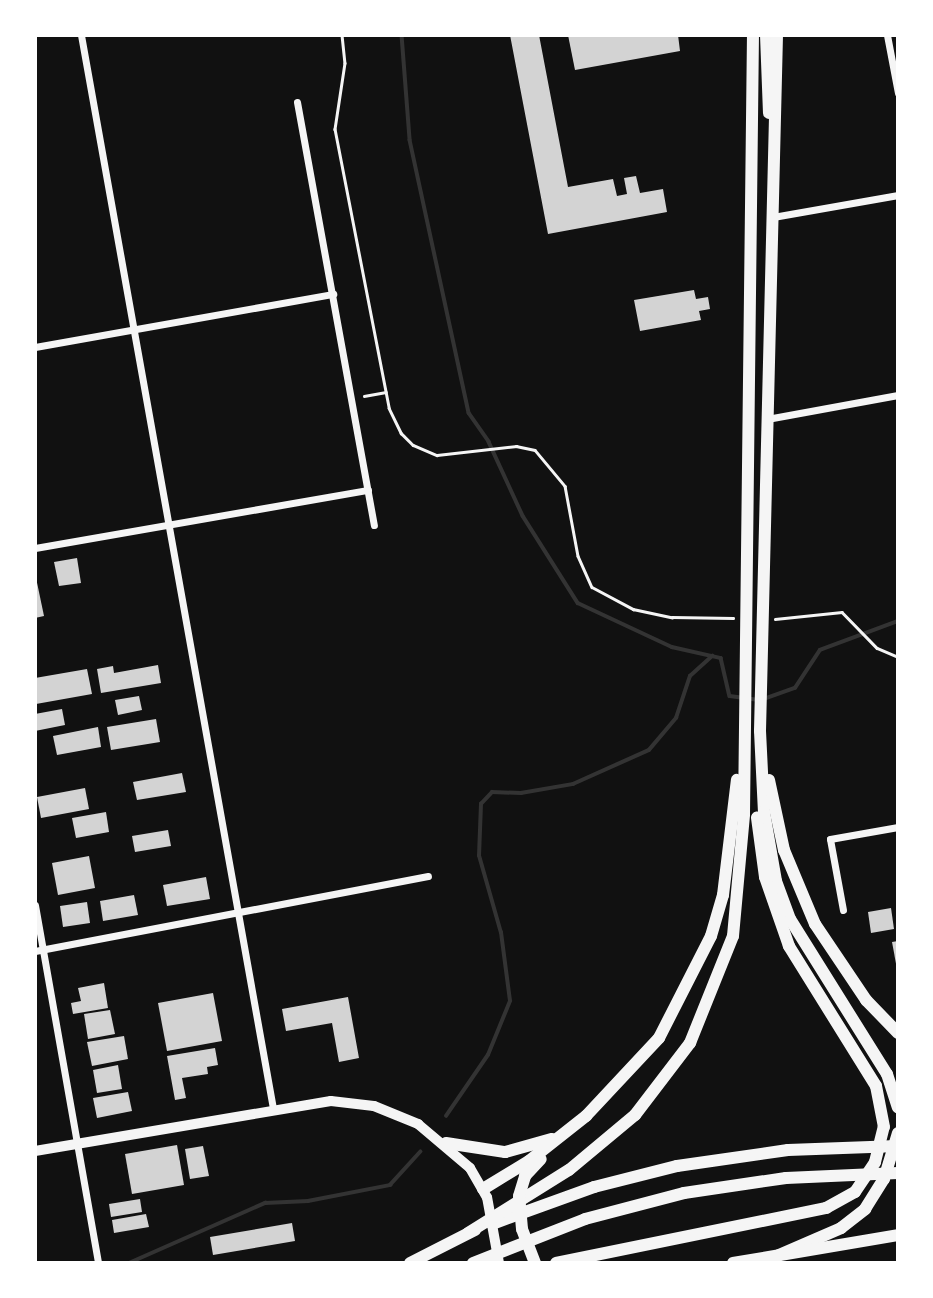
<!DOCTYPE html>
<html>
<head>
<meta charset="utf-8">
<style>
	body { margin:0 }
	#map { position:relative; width:933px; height:1298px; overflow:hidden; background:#111; font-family:"Sofia Sans Condensed",sans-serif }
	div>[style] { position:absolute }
	.stream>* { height:3.5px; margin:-1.75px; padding:0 1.75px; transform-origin:1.75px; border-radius:1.75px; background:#333 }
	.building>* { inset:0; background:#d3d3d3 }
	.path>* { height:2.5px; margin:-1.25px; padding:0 1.25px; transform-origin:1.25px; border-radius:1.25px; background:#f5f5f5 }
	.minor>* { height:7px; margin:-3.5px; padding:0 3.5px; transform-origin:3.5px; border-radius:3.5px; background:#f5f5f5 }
	.secondary>* { height:10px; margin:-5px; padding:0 5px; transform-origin:5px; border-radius:5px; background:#f5f5f5 }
	.primary>* { height:12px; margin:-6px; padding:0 6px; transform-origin:6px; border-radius:6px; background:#f5f5f5 }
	span { translate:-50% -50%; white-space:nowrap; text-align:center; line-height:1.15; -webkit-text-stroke:7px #fff; paint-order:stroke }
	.frame { position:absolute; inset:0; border:37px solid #fff; pointer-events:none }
</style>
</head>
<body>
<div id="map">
	<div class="stream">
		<div style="left:402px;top:35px;width:105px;rotate:85.6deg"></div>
		<div style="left:410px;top:140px;width:279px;rotate:77.8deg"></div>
		<div style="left:469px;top:413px;width:35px;rotate:55deg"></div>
		<div style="left:489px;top:442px;width:81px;rotate:65.3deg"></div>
		<div style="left:523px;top:516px;width:103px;rotate:57.7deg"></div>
		<div style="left:578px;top:603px;width:104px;rotate:25.1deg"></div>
		<div style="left:672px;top:647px;width:50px;rotate:12.7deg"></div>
		<div style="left:721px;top:658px;width:39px;rotate:77deg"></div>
		<div style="left:730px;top:696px;width:27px;rotate:8deg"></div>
		<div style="left:764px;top:699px;width:33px;rotate:-20deg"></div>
		<div style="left:795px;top:688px;width:45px;rotate:-56.7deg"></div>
		<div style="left:820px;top:650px;width:83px;rotate:-20.4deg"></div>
		<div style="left:446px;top:1116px;width:74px;rotate:-55.5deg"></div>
		<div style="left:488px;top:1055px;width:58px;rotate:-67.8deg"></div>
		<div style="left:510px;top:1001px;width:69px;rotate:-97.5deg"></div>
		<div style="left:501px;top:933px;width:80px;rotate:-105.9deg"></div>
		<div style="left:479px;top:856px;width:52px;rotate:-87.8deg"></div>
		<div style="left:481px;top:804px;width:16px;rotate:-47deg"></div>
		<div style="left:492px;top:792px;width:29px;rotate:2deg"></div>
		<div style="left:521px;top:793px;width:53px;rotate:-9.8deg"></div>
		<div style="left:573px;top:784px;width:83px;rotate:-24.1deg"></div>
		<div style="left:649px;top:750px;width:42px;rotate:-49.8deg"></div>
		<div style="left:676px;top:718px;width:44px;rotate:-71.6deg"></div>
		<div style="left:690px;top:676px;width:30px;rotate:-42deg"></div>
		<div style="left:129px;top:1263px;width:149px;rotate:-23.8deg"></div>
		<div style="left:265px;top:1203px;width:43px;rotate:-2.7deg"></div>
		<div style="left:308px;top:1201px;width:84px;rotate:-11deg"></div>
		<div style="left:390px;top:1185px;width:45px;rotate:-47.7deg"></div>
	</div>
	<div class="building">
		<div style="clip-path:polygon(510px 35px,539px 35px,568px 187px,613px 179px,617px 196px,627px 194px,624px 178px,636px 176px,640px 193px,663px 189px,667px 212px,548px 234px)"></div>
		<div style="clip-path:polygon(568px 35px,678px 35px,680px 51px,575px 70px)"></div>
		<div style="clip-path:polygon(694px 290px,696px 299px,708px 297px,710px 309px,699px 311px,701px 320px,640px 331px,634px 300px)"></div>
		<div style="clip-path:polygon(77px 558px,81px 583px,59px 586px,54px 562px)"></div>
		<div style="clip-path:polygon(35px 573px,44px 616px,35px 618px)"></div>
		<div style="clip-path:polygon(158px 665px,161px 683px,101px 693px,97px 669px,113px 666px,114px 673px)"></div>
		<div style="clip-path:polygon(87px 669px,92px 694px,36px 704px,35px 678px)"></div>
		<div style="clip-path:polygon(139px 696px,142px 710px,118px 715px,115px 700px)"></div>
		<div style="clip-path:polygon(62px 709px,65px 725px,35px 731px,35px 714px)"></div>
		<div style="clip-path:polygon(156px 719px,160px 742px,111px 750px,107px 727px)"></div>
		<div style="clip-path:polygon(98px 727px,101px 747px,57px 755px,53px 736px)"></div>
		<div style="clip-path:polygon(182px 773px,186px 792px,137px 800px,133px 782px)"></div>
		<div style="clip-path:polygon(85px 788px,89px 809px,41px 818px,37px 797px)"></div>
		<div style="clip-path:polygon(106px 812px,109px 832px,76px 838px,72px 818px)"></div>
		<div style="clip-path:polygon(168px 830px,171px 846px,135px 852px,132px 836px)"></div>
		<div style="clip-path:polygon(89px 856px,95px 888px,58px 895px,52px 863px)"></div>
		<div style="clip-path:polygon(206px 877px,210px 899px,167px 906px,163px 885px)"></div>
		<div style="clip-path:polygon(134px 895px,138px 915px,103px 921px,100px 901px)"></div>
		<div style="clip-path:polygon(87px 902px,90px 923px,63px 927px,60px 906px)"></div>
		<div style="clip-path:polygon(891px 908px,894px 929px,871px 933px,868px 912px)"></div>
		<div style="clip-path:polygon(898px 941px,898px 969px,897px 969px,892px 942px)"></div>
		<div style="clip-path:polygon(104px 983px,108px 1008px,73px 1014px,71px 1003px,81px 1001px,78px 988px)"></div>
		<div style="clip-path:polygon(213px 993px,222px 1041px,167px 1051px,158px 1003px)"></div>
		<div style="clip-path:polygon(348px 997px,359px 1058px,339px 1062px,332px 1023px,286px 1031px,282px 1009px)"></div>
		<div style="clip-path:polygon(110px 1010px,115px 1034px,88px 1039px,84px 1014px)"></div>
		<div style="clip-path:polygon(124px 1036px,128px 1059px,92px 1066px,87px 1042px)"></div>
		<div style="clip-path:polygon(215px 1048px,218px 1065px,207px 1067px,208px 1074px,182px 1078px,186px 1098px,175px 1100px,167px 1056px)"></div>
		<div style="clip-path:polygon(118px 1065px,122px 1089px,97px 1093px,93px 1070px)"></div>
		<div style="clip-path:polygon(128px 1092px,132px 1111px,97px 1118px,93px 1098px)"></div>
		<div style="clip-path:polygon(177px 1145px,184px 1185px,132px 1194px,125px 1154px)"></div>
		<div style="clip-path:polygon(203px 1146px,209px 1176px,190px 1179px,185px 1149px)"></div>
		<div style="clip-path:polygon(140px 1199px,142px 1212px,111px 1217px,109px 1204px)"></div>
		<div style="clip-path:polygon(146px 1214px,149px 1227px,114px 1233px,112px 1220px)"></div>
		<div style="clip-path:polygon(292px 1223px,295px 1241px,213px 1255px,210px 1237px)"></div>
	</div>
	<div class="path">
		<div style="left:342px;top:35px;width:28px;rotate:84deg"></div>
		<div style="left:345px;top:63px;width:67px;rotate:98.6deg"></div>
		<div style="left:335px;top:129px;width:284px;rotate:79deg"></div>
		<div style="left:389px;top:408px;width:28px;rotate:64deg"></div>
		<div style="left:401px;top:433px;width:17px;rotate:45deg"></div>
		<div style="left:413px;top:445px;width:26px;rotate:23deg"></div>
		<div style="left:437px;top:455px;width:80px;rotate:-6.5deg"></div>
		<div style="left:516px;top:446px;width:19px;rotate:12deg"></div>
		<div style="left:535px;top:450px;width:47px;rotate:50.2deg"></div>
		<div style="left:565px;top:486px;width:71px;rotate:79.5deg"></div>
		<div style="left:578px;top:556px;width:34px;rotate:66deg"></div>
		<div style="left:592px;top:587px;width:47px;rotate:28.2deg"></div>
		<div style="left:633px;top:609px;width:40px;rotate:12deg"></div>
		<div style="left:672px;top:617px;width:61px;rotate:0.9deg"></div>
		<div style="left:364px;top:396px;width:22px;rotate:-10deg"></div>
		<div style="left:775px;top:619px;width:67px;rotate:-6deg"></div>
		<div style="left:842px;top:612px;width:50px;rotate:45.8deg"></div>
		<div style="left:877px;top:648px;width:23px;rotate:23deg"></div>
	</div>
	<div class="minor">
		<div style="left:81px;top:35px;width:1091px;rotate:79.86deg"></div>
		<div style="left:887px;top:35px;width:59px;rotate:79.3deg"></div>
		<div style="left:297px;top:102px;width:430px;rotate:79.7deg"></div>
		<div style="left:773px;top:217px;width:127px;rotate:-10deg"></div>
		<div style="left:35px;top:347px;width:303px;rotate:-10.1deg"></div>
		<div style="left:767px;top:419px;width:133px;rotate:-10.4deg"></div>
		<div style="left:35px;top:548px;width:338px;rotate:-9.9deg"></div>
		<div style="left:35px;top:905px;width:364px;rotate:80deg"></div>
		<div style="left:843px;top:910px;width:72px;rotate:-100.4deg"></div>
		<div style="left:830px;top:839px;width:69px;rotate:-10deg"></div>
		<div style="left:35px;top:951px;width:400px;rotate:-10.8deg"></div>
	</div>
	<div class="secondary">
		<div style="left:35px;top:1151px;width:300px;rotate:-9.6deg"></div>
		<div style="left:331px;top:1101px;width:43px;rotate:6.6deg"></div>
		<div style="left:374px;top:1106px;width:48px;rotate:22.2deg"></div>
		<div style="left:418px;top:1124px;width:68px;rotate:40.2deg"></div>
		<div style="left:470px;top:1168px;width:34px;rotate:60deg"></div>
		<div style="left:487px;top:1197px;width:67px;rotate:79.7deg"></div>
	</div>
	<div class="primary">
		<div style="left:766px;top:35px;width:78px;rotate:87.8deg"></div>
		<div style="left:777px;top:35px;width:696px;rotate:91.4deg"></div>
		<div style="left:760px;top:731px;width:81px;rotate:87.2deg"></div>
		<div style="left:764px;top:812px;width:70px;rotate:80.1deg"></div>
		<div style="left:776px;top:881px;width:40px;rotate:69.8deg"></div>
		<div style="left:790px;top:919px;width:183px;rotate:58deg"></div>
		<div style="left:887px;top:1074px;width:35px;rotate:72deg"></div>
		<div style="left:769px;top:780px;width:72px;rotate:77.9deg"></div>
		<div style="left:784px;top:850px;width:80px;rotate:67.3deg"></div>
		<div style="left:815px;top:924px;width:92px;rotate:56.1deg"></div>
		<div style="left:866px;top:1000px;width:46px;rotate:45.9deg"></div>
		<div style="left:446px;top:1143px;width:60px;rotate:8.7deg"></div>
		<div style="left:505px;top:1152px;width:49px;rotate:-15.5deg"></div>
		<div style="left:483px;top:1189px;width:54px;rotate:-31.3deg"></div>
		<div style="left:529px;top:1161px;width:73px;rotate:-38.3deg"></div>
		<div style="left:586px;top:1116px;width:107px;rotate:-46.9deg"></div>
		<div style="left:659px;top:1038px;width:114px;rotate:-63deg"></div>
		<div style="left:711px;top:936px;width:43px;rotate:-73.7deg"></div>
		<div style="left:723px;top:895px;width:116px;rotate:-83.1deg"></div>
		<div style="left:492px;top:1224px;width:109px;rotate:-19.9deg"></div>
		<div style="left:594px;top:1187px;width:86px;rotate:-14.2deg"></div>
		<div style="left:677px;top:1166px;width:112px;rotate:-8.2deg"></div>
		<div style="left:788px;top:1150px;width:110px;rotate:-2.1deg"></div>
		<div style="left:468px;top:1233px;width:119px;rotate:-32deg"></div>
		<div style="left:569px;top:1170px;width:86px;rotate:-39.8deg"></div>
		<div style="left:635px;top:1115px;width:91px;rotate:-52.6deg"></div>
		<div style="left:690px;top:1043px;width:115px;rotate:-68.1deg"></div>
		<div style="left:733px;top:936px;width:122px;rotate:-84.8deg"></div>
		<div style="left:744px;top:814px;width:779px;rotate:-89.34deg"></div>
		<div style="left:779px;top:1255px;width:68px;rotate:-23.5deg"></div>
		<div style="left:841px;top:1228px;width:31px;rotate:-38deg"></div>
		<div style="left:865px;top:1209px;width:36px;rotate:-58deg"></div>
		<div style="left:884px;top:1179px;width:48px;rotate:-73.1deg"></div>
		<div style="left:410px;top:1263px;width:73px;rotate:-26.9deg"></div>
		<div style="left:473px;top:1263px;width:120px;rotate:-21.4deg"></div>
		<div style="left:585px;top:1219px;width:102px;rotate:-14.7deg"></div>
		<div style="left:684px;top:1193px;width:103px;rotate:-8.4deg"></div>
		<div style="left:786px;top:1178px;width:112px;rotate:-2.6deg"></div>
		<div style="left:535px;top:1263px;width:36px;rotate:-111deg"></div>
		<div style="left:522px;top:1229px;width:33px;rotate:-95deg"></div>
		<div style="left:519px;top:1196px;width:21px;rotate:-73deg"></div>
		<div style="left:525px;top:1176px;width:23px;rotate:-47deg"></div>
		<div style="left:556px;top:1263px;width:276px;rotate:-11.5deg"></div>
		<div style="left:826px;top:1208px;width:33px;rotate:-29deg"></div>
		<div style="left:855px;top:1192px;width:36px;rotate:-56deg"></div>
		<div style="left:875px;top:1162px;width:36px;rotate:-76deg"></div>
		<div style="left:884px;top:1127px;width:42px;rotate:-101deg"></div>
		<div style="left:876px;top:1086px;width:165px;rotate:-121.9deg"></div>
		<div style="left:789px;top:946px;width:73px;rotate:-109.2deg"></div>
		<div style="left:765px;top:877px;width:60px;rotate:-97.7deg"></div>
		<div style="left:733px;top:1263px;width:167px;rotate:-9.6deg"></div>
	</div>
	<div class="frame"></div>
</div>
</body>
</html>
